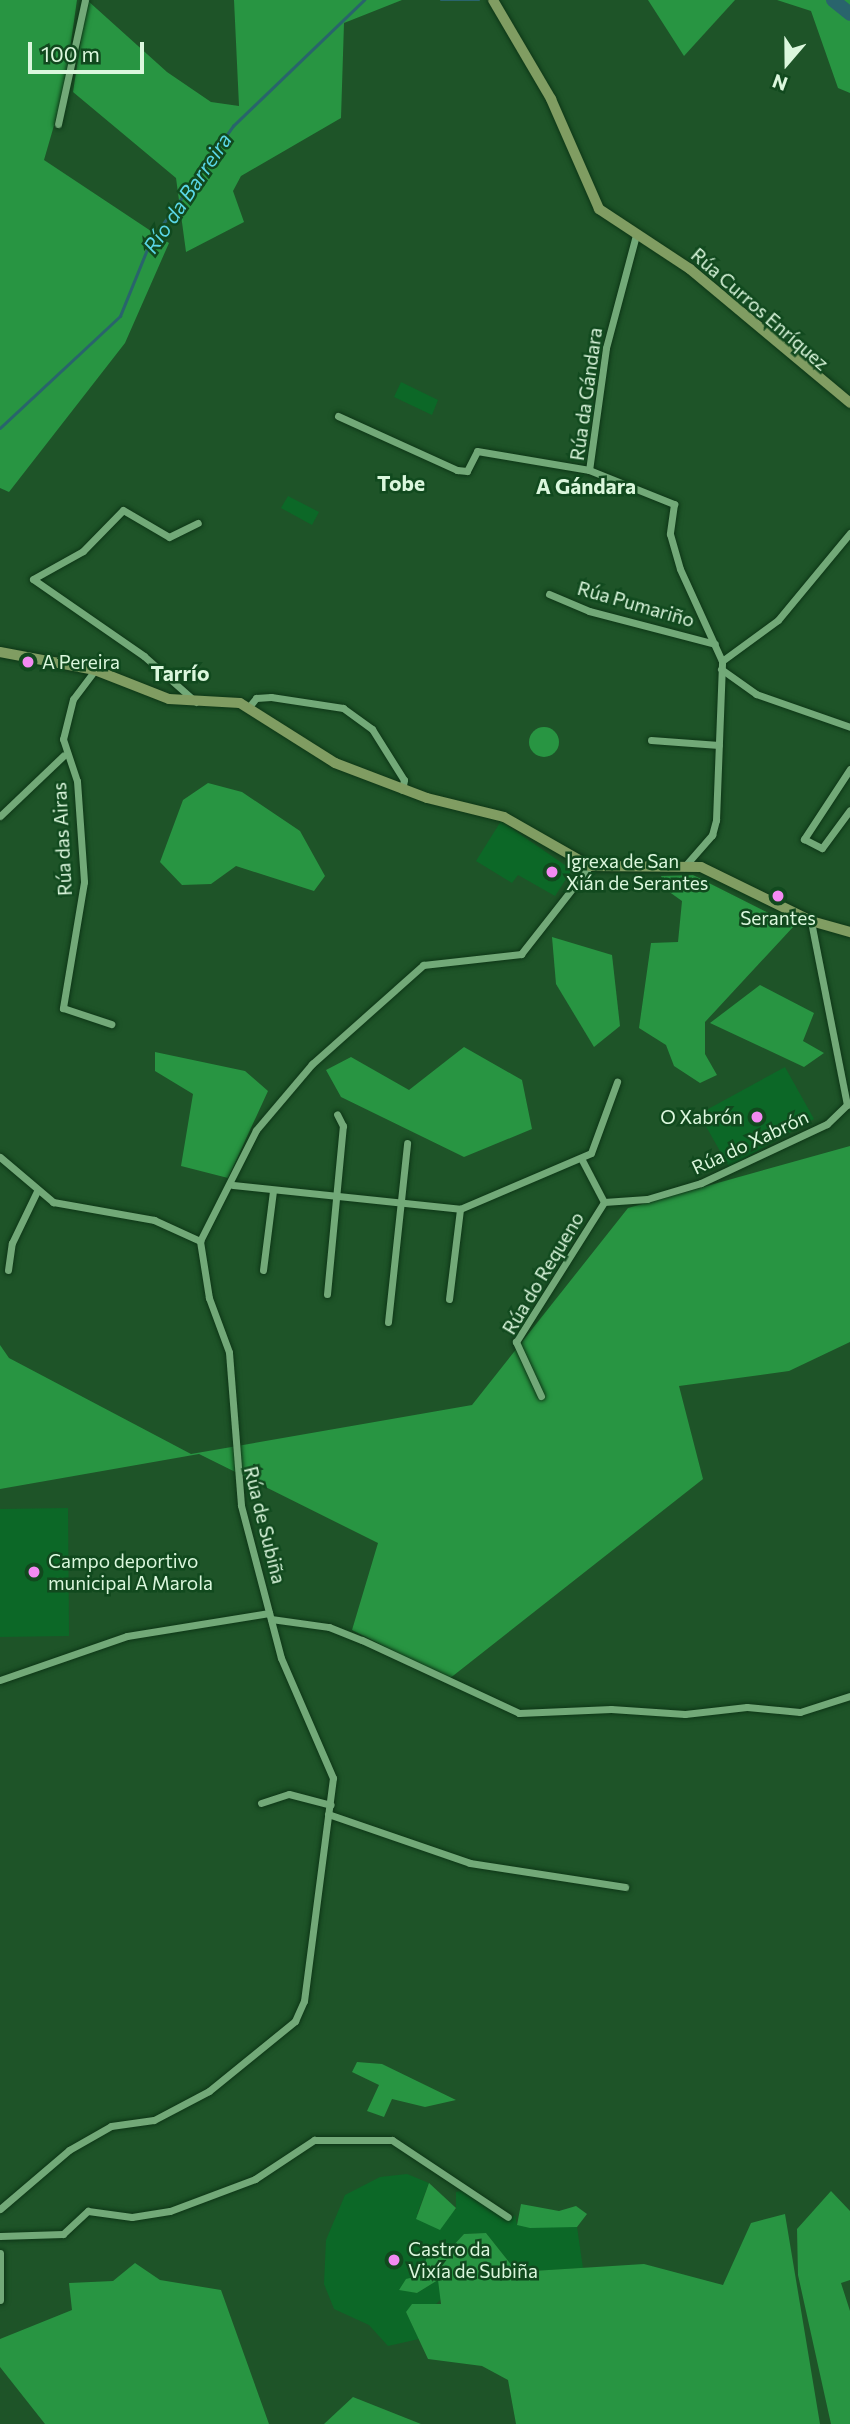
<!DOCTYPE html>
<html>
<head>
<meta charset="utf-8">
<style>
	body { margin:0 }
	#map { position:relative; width:850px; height:2424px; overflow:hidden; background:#1e5428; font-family:Commissioner,sans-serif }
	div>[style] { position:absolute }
	.green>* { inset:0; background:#0c6827 }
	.forest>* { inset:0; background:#289542 }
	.round { border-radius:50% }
	.stream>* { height:2.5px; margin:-1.25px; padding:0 1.25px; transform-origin:1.25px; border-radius:1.25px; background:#29646c }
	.river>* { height:14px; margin:-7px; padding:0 7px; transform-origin:7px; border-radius:7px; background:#29646c }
	.roads { filter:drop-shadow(0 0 2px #0d3616) drop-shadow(0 0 2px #0d3616) }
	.street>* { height:7px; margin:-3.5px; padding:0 3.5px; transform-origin:3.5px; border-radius:3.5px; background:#72a978 }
	.secondary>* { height:10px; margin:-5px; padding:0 5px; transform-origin:5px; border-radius:5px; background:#809d62 }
	.dots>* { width:19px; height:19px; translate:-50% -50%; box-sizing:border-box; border:4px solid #11491e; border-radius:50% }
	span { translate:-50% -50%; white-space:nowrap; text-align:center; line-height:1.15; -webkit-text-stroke:5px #11491e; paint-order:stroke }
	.street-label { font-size:19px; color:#dbf7dd }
	.poi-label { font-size:19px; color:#dbf7dd }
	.left { translate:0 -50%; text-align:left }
	.right { translate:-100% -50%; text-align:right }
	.water-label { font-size:21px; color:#5ad6e6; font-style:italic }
	.neighbourhood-label { font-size:21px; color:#dbf7dd; font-weight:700 }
	.north { position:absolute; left:752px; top:28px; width:70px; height:70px; -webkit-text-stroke:5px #11491e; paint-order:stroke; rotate:200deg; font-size:19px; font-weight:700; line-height:28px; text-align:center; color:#dbf7dd }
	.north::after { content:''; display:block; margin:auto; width:24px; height:32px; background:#dbf7dd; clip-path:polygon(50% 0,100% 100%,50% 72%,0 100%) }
	.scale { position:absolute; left:28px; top:42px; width:116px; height:32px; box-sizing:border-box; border:4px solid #dbf7dd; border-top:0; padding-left:9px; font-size:21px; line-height:24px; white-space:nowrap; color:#dbf7dd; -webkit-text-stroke:5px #11491e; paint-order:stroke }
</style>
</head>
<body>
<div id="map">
	<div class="green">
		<div style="clip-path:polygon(401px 382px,438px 400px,432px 415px,394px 397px)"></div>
		<div style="clip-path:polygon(288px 496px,319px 512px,312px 525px,281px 508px)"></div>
		<div style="clip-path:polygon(501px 821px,572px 870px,555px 896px,518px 875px,512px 883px,476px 861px)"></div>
		<div style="clip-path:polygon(785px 1067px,814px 1119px,729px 1167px,699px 1114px)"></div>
		<div style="clip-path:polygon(68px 1508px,69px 1636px,0 1637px,0 1509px)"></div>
		<div style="clip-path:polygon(407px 2174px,429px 2183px,417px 2214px,456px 2210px,456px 2192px,463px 2190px,508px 2221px,515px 2215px,517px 2225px,577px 2227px,583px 2268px,517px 2272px,486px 2233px,464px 2234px,450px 2249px,434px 2249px,417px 2281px,399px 2289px,417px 2293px,438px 2280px,444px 2296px,432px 2308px,406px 2312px,419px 2339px,388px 2346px,369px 2325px,334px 2309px,324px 2284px,326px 2240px,345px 2195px,380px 2177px)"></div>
	</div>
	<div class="forest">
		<div style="clip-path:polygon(0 0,77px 0,64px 91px,44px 160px,169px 243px,125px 343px,9px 492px,0 488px)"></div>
		<div style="clip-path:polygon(87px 0,167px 72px,211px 102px,239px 106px,234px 0,402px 0,344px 23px,341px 118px,241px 176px,233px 191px,244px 222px,186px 252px,176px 178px,73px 92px)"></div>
		<div style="clip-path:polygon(648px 0,735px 0,684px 56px)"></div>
		<div style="clip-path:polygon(777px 0,850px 0,850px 93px,838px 88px,811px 11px)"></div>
		<div class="round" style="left:529px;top:727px;width:30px;height:30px"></div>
		<div style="clip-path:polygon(208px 783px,242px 792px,300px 831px,325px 876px,314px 891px,236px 866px,211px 884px,182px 885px,160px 862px,183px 800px)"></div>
		<div style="clip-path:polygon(693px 875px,794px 926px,705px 1022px,705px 1054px,717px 1075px,700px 1083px,674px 1066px,666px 1045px,639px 1028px,651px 943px,678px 942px,682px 901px,668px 891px,661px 876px)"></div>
		<div style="clip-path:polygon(552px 937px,612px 955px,620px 1026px,594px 1047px,556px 984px)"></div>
		<div style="clip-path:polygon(760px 985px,814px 1013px,803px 1041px,824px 1053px,804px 1067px,710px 1023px)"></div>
		<div style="clip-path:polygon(464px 1047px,522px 1080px,532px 1129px,464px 1157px,341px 1097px,326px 1070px,351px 1057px,409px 1090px)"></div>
		<div style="clip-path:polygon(155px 1052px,245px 1071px,268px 1091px,228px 1178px,181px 1166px,193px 1094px,155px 1071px)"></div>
		<div style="clip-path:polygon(850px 1146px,850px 1342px,789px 1371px,679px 1386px,703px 1479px,449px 1679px,352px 1630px,378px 1543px,199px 1454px,0 1489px,0 1345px,9px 1358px,191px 1454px,472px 1405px,628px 1208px)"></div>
		<div style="clip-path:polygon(357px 2062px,382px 2064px,456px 2100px,425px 2107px,392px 2099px,384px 2117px,367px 2111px,379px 2085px,352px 2072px)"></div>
		<div style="clip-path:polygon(429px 2183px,456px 2208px,440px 2230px,416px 2219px)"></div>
		<div style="clip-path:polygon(831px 2191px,850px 2211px,850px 2280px,841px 2283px,850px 2311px,850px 2424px,831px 2424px,798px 2275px,797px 2229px)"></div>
		<div style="clip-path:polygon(521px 2204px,559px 2211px,576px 2206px,587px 2214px,577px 2227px,530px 2228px,517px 2225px)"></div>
		<div style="clip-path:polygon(785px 2214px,820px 2424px,516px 2424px,508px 2380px,482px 2366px,428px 2359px,406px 2312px,412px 2304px,441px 2304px,438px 2280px,417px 2293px,399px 2290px,406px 2279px,422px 2275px,428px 2252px,450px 2249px,464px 2234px,486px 2233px,517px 2272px,644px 2264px,723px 2285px,751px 2223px)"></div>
		<div style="clip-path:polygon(135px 2263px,160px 2280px,221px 2290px,269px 2424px,45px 2424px,0 2367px,0 2339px,72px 2310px,69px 2283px,113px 2281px)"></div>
		<div style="clip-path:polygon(353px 2397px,421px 2424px,324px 2424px)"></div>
	</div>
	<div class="stream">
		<div style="left:441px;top:0;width:38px"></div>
		<div style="left:0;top:428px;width:164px;rotate:-43deg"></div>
		<div style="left:120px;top:316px;width:80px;rotate:-67.9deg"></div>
		<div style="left:150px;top:242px;width:143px;rotate:-54.4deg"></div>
		<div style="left:233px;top:126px;width:182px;rotate:-43.9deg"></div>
	</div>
	<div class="river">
		<div style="left:833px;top:0;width:22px;rotate:39deg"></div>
	</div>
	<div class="roads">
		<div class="street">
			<div style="left:58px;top:124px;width:127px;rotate:-77.7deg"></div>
			<div style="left:636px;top:235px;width:117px;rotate:104.9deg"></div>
			<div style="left:606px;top:348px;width:123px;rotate:97.9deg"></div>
			<div style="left:589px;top:470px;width:92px;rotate:21.8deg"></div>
			<div style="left:674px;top:504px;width:30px;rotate:98deg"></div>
			<div style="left:670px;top:534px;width:36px;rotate:74deg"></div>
			<div style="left:680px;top:569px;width:101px;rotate:65.5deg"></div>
			<div style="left:338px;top:416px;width:131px;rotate:24.4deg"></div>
			<div style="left:457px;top:470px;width:10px;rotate:6deg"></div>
			<div style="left:467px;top:471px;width:22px;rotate:-63deg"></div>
			<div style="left:477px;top:451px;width:114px;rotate:9.6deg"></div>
			<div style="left:549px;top:594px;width:43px;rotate:23deg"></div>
			<div style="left:589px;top:611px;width:130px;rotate:14.7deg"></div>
			<div style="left:721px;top:669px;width:43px;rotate:35.5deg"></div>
			<div style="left:756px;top:694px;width:100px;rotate:19.3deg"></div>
			<div style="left:95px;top:670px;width:36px;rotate:127deg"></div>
			<div style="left:73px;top:699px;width:41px;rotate:104deg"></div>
			<div style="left:63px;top:739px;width:44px;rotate:71.6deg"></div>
			<div style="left:77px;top:781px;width:101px;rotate:86deg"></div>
			<div style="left:84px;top:882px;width:128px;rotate:99.5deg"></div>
			<div style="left:63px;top:1008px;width:51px;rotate:18.4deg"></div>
			<div style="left:196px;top:702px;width:69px;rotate:-138.5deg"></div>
			<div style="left:144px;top:656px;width:135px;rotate:-145.3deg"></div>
			<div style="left:33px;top:579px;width:57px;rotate:-29.2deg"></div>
			<div style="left:83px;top:551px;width:57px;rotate:-45.7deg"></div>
			<div style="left:123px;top:510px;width:53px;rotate:30.4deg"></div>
			<div style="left:169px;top:537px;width:32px;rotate:-26deg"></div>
			<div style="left:248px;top:708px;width:13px;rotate:-51deg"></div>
			<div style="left:256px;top:698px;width:15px;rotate:-4deg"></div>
			<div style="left:271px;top:697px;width:73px;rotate:8.7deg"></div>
			<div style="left:343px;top:708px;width:36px;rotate:36deg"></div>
			<div style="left:372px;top:729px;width:60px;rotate:57.9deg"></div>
			<div style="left:404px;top:780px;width:10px;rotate:101deg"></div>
			<div style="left:651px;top:740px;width:68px;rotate:4.2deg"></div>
			<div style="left:850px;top:769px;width:84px;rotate:123.3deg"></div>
			<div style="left:804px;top:839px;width:20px;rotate:27deg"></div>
			<div style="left:822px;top:848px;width:47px;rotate:-53.6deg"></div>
			<div style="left:0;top:816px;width:88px;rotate:-43.6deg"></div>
			<div style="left:684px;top:867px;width:43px;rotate:-48.8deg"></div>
			<div style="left:712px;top:835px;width:16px;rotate:-75deg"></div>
			<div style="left:716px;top:820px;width:159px;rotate:-87.8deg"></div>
			<div style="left:722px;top:661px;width:69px;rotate:-36.2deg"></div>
			<div style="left:778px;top:620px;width:113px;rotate:-50.4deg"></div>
			<div style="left:0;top:1157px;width:70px;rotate:40.3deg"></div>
			<div style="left:53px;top:1202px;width:103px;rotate:10.1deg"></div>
			<div style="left:154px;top:1220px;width:51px;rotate:24.5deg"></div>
			<div style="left:582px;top:1160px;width:47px;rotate:62.4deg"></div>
			<div style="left:233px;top:1185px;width:228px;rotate:6deg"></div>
			<div style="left:460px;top:1209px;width:142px;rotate:-23.1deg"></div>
			<div style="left:591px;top:1153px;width:76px;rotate:-69.9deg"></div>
			<div style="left:604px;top:1202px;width:43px;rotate:-4deg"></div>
			<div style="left:647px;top:1199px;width:56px;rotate:-16.5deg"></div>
			<div style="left:701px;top:1183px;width:139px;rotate:-25.1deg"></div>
			<div style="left:827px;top:1124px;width:28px;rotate:-44deg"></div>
			<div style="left:847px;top:1105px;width:187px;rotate:-101.1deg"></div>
			<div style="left:8px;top:1270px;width:27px;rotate:-82deg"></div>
			<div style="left:12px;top:1243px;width:58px;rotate:-64.3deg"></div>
			<div style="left:263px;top:1270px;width:80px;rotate:-82.8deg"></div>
			<div style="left:327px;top:1294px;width:169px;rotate:-84.6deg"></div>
			<div style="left:343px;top:1126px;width:13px;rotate:-117deg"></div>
			<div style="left:449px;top:1299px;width:91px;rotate:-83deg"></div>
			<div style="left:388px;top:1322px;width:180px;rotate:-83.9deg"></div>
			<div style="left:541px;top:1396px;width:60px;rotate:-114.8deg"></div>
			<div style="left:516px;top:1342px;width:165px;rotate:-57.8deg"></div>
			<div style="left:271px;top:1619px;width:59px;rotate:7.9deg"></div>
			<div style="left:329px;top:1627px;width:35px;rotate:22deg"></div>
			<div style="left:362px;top:1640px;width:173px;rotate:24.9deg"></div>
			<div style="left:519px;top:1713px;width:92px;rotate:-2.5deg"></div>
			<div style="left:611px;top:1709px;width:74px;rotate:3.9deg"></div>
			<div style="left:685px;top:1714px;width:62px;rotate:-6.4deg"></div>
			<div style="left:747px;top:1707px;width:53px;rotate:5.4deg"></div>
			<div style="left:800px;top:1712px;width:52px;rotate:-17.7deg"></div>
			<div style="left:0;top:1680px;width:134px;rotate:-19.1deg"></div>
			<div style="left:127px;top:1636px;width:144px;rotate:-9.2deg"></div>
			<div style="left:261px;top:1803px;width:29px;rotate:-18deg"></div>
			<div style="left:289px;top:1794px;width:43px;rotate:14.7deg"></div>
			<div style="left:328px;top:1814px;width:150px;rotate:19deg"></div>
			<div style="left:470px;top:1863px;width:157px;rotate:8.8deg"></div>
			<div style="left:0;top:2209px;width:91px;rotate:-40.5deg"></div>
			<div style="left:69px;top:2150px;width:48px;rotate:-29.7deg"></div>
			<div style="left:111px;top:2126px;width:43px;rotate:-7.9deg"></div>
			<div style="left:154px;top:2120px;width:62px;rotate:-27.8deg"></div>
			<div style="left:209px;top:2091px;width:111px;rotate:-39.1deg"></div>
			<div style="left:295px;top:2021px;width:22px;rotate:-66deg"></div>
			<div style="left:304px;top:2001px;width:225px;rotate:-82.6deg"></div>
			<div style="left:333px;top:1778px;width:131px;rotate:-113.4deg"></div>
			<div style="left:281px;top:1658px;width:158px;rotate:-104.7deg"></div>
			<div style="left:241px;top:1505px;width:153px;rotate:-94.5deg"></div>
			<div style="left:229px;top:1352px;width:58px;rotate:-110.3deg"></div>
			<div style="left:209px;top:1298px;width:58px;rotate:-99deg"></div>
			<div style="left:200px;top:1241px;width:124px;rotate:-63.2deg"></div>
			<div style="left:256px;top:1130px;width:87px;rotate:-49.7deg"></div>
			<div style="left:312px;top:1064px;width:149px;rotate:-41.7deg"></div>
			<div style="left:423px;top:965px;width:99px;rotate:-6.4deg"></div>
			<div style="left:521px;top:954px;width:112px;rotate:-51.9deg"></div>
			<div style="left:0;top:2236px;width:63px;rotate:-1.8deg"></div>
			<div style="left:63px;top:2234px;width:34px;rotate:-43deg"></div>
			<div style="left:88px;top:2211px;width:44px;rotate:7.8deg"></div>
			<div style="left:132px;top:2217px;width:38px;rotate:-9deg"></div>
			<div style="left:170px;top:2211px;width:91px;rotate:-20.6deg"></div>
			<div style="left:255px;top:2179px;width:71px;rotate:-33.5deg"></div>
			<div style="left:314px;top:2140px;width:78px"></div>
			<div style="left:392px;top:2140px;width:139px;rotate:33.6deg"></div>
			<div style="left:0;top:2253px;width:47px;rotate:90deg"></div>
		</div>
		<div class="secondary">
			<div style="left:493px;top:0;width:115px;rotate:59.6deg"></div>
			<div style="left:551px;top:99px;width:120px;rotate:66.4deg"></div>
			<div style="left:599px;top:209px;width:109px;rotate:33.4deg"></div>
			<div style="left:690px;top:269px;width:209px;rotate:39.9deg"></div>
			<div style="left:0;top:652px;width:97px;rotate:10.7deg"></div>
			<div style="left:95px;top:670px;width:79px;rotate:21.4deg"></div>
			<div style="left:169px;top:699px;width:71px;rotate:3.2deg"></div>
			<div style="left:240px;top:703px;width:112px;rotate:32.3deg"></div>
			<div style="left:335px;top:763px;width:98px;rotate:20.8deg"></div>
			<div style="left:427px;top:798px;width:79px;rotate:13.9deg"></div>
			<div style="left:504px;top:817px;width:99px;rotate:29.7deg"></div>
			<div style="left:590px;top:866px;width:111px;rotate:0.5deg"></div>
			<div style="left:701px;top:867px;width:123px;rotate:26.1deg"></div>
			<div style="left:811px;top:921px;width:41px;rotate:15.8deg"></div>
		</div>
	</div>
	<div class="dots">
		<div style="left:28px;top:662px;background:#f38af2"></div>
		<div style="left:552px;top:872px;background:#f38af2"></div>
		<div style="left:778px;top:896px;background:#f38af2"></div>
		<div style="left:757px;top:1117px;background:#f38af2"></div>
		<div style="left:34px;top:1572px;background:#f38af2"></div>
		<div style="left:394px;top:2260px;background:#f38af2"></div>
	</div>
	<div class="street-label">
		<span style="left:760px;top:309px;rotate:41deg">Rúa Curros Enríquez</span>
		<span style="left:586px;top:394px;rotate:-82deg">Rúa da Gándara</span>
		<span style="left:636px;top:604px;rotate:16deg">Rúa Pumariño</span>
		<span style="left:62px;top:839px;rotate:-93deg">Rúa das Airas</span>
		<span style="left:750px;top:1142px;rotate:-25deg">Rúa do Xabrón</span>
		<span style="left:543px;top:1273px;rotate:-59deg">Rúa do Requeno</span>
		<span style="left:265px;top:1525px;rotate:76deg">Rúa de Subiña</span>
	</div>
	<div class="poi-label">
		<span class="left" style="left:42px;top:662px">A Pereira</span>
		<span class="left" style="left:566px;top:872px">Igrexa de San<br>Xián de Serantes</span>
		<span style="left:778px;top:918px">Serantes</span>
		<span class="right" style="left:743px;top:1117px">O Xabrón</span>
		<span class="left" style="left:48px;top:1572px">Campo deportivo<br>municipal A Marola</span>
		<span class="left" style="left:408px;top:2260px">Castro da<br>Vixía de Subiña</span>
	</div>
	<div class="water-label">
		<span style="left:187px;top:193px;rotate:-56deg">Río da Barreira</span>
	</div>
	<div class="neighbourhood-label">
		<span style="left:401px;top:483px">Tobe</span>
		<span style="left:586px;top:486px">A Gándara</span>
		<span style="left:180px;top:673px">Tarrío</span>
	</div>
	<div class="north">N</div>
	<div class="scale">100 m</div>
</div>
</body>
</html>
